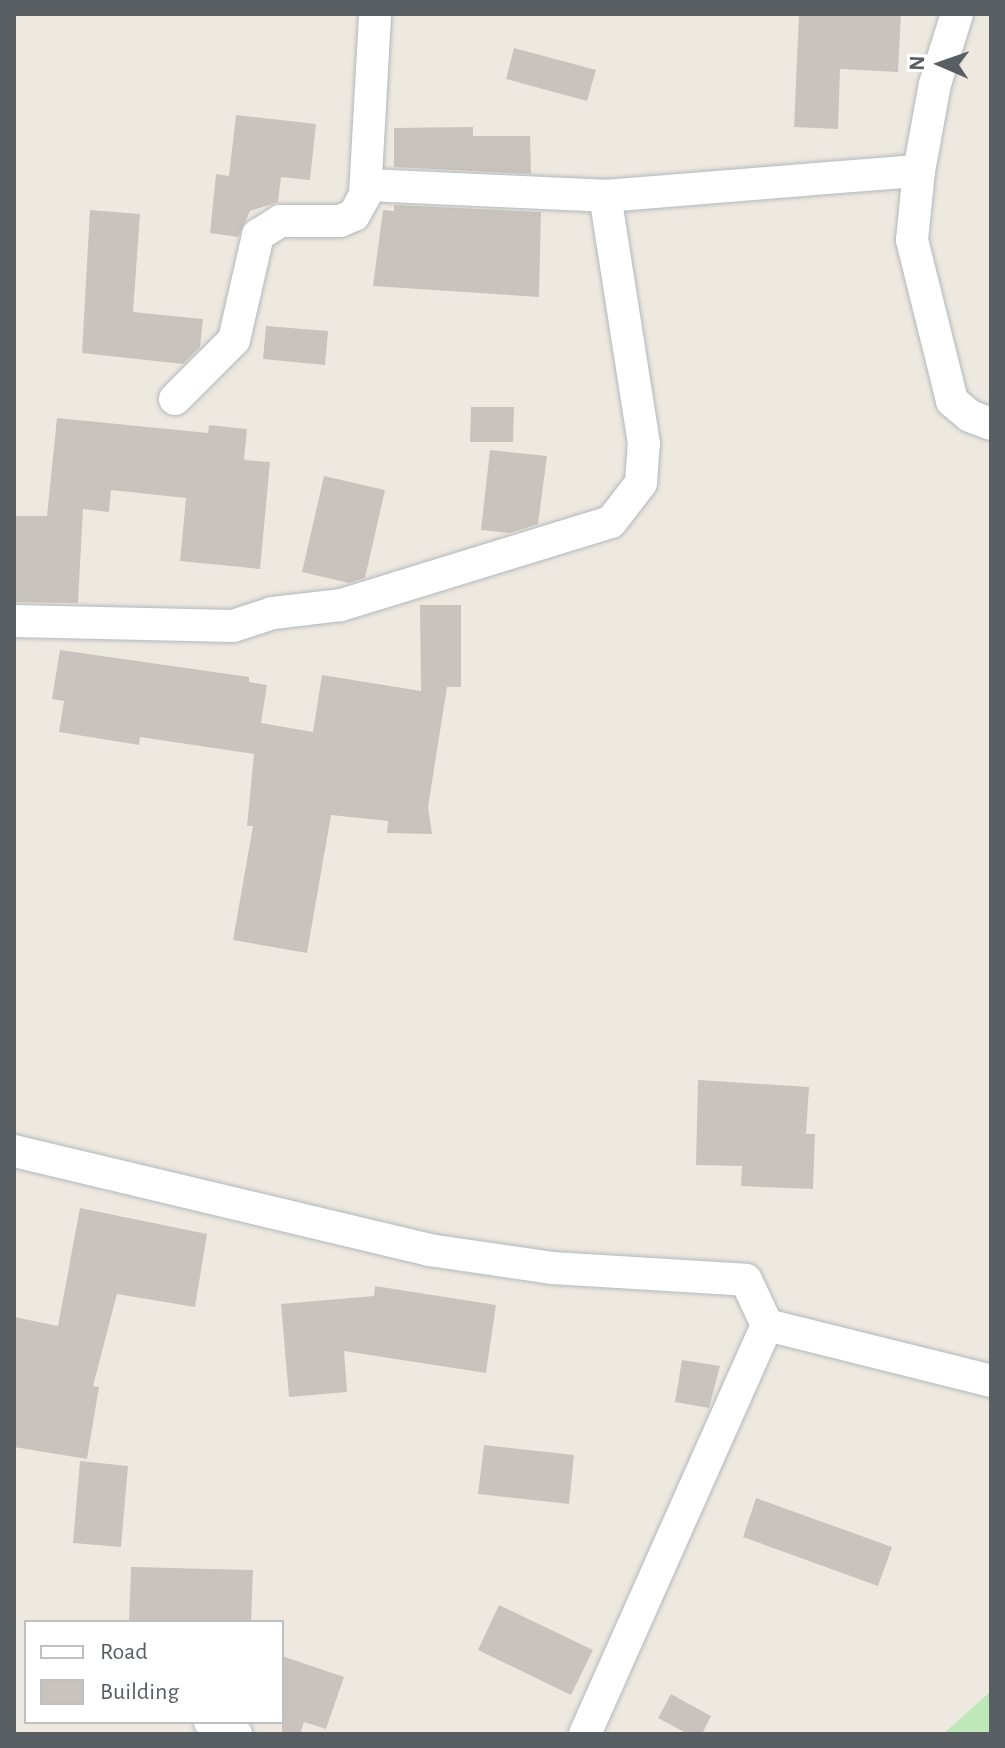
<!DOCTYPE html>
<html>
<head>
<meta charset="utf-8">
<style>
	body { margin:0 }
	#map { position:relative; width:1005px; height:1748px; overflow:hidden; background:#eee9e0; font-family:"Alegreya Sans",sans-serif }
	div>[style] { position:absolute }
	.green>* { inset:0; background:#bee8b9 }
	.building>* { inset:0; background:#c9c3bd }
	.roads { filter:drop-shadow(0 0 2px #b3b8bc) drop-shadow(0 0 2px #b3b8bc) }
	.minor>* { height:32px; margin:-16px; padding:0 16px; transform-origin:16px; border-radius:16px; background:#fff }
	span { translate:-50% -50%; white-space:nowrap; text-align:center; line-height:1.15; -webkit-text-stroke:7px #fff; paint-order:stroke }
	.frame { position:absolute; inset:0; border:16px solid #595e63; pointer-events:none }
	.legend { position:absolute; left:24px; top:1620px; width:260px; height:104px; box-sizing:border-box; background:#fff; border:2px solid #bdbfc1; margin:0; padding:10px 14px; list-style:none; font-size:24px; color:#595e63 }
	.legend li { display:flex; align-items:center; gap:16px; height:40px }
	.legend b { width:40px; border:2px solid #bdbfc1 }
	.north { position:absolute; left:901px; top:24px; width:80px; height:80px; -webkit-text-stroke:6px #fff; paint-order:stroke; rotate:272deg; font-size:22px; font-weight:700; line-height:32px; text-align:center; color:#595e63 }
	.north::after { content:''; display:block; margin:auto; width:28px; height:36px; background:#595e63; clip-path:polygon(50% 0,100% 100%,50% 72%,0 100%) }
</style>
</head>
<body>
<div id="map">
	<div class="green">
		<div style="clip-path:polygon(991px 1691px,991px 1734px,943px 1734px)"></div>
	</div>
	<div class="building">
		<div style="clip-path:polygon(799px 14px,901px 14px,898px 72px,840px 69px,838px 129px,794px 127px)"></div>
		<div style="clip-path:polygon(514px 48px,596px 70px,587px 101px,506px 79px)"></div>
		<div style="clip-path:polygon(236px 115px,316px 124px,310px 180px,281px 177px,278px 202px,250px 211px,238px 237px,210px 233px,216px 174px,229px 176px)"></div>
		<div style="clip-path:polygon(473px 127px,473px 136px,530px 136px,531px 174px,394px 167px,394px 128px)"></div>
		<div style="clip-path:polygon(394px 205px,541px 212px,539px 297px,373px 286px,383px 210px,394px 211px)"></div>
		<div style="clip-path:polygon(90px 210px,140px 214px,133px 312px,203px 319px,200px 347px,183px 364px,82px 353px)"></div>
		<div style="clip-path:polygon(266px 326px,328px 331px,325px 365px,263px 359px)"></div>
		<div style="clip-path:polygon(471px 407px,514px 407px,513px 442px,470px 442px)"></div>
		<div style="clip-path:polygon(57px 418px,208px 433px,209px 425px,247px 429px,244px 460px,270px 462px,260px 569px,180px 561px,186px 498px,111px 490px,109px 512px,83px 509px,78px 603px,14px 602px,14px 516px,47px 516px)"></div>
		<div style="clip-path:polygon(490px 450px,547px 456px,538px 524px,510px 533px,481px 530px)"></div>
		<div style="clip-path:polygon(324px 476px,385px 490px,365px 578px,349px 583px,302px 572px)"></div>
		<div style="clip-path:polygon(420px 605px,461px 605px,461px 687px,447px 687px,428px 807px,432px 834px,387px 833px,388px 821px,331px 815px,307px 953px,233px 940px,253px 826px,247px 826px,254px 754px,140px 737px,139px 745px,59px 732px,64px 701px,52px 699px,60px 650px,249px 677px,249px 682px,267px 685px,261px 723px,313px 732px,322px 675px,421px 691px)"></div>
		<div style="clip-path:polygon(698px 1080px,809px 1087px,806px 1134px,815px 1134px,813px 1189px,741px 1186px,742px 1166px,696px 1165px)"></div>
		<div style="clip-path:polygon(80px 1208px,207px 1234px,195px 1307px,117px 1294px,93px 1386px,99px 1387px,87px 1459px,14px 1447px,14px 1317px,58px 1326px)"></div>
		<div style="clip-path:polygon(375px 1286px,496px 1305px,486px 1373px,344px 1351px,347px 1392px,289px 1397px,281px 1304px,374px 1296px)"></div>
		<div style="clip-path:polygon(682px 1360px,720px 1366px,709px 1408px,675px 1402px)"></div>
		<div style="clip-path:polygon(484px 1445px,574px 1455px,569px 1504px,478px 1494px)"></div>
		<div style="clip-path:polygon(80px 1461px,128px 1466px,121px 1547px,73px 1543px)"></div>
		<div style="clip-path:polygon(756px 1498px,892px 1547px,878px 1586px,743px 1537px)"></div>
		<div style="clip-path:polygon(131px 1567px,253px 1570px,251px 1622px,129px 1622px)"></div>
		<div style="clip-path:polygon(499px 1605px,593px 1650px,571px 1695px,478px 1650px)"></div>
		<div style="clip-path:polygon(282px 1656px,344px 1677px,326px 1729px,304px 1722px,300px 1734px,282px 1734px)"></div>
		<div style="clip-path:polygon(671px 1694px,711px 1716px,702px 1734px,688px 1734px,658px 1718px)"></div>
	</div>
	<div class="roads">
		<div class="minor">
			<div style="left:919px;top:171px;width:69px;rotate:95.8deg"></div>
			<div style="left:912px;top:240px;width:166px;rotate:76deg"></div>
			<div style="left:952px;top:401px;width:23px;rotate:40deg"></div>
			<div style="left:970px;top:416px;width:22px;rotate:21deg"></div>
			<div style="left:367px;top:185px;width:238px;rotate:2.6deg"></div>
			<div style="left:605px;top:196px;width:315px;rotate:-4.6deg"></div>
			<div style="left:919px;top:171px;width:88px;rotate:-79.6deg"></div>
			<div style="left:935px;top:84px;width:73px;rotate:-72.6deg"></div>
			<div style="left:175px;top:399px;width:83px;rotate:-45deg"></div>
			<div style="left:234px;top:340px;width:108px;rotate:-77.1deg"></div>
			<div style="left:258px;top:235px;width:26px;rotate:-32deg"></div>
			<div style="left:280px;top:221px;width:60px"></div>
			<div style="left:340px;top:221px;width:15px;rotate:-23deg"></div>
			<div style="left:354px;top:215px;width:23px;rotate:-61deg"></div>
			<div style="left:365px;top:195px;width:181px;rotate:-86.8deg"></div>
			<div style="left:14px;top:621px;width:219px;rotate:1.3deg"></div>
			<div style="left:233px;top:626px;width:42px;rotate:-18deg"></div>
			<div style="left:273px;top:613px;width:68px;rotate:-6.7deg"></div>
			<div style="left:341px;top:605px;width:282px;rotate:-17.1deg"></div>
			<div style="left:611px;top:522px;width:49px;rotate:-52.4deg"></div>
			<div style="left:641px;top:483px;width:39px;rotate:-86deg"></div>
			<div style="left:644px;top:444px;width:251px;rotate:-98.9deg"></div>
			<div style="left:14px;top:1151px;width:427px;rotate:13.4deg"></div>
			<div style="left:429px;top:1250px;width:124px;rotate:8.3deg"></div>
			<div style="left:552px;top:1268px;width:194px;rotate:3.5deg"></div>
			<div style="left:746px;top:1280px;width:50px;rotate:65deg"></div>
			<div style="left:767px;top:1325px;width:231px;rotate:14deg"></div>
			<div style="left:210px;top:1722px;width:29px;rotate:25deg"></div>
			<div style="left:585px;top:1734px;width:448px;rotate:-66deg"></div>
		</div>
	</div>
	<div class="frame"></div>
	<ul class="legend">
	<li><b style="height:10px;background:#fff"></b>Road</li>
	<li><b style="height:22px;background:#c9c3bd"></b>Building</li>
	</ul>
	<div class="north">N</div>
</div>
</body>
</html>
